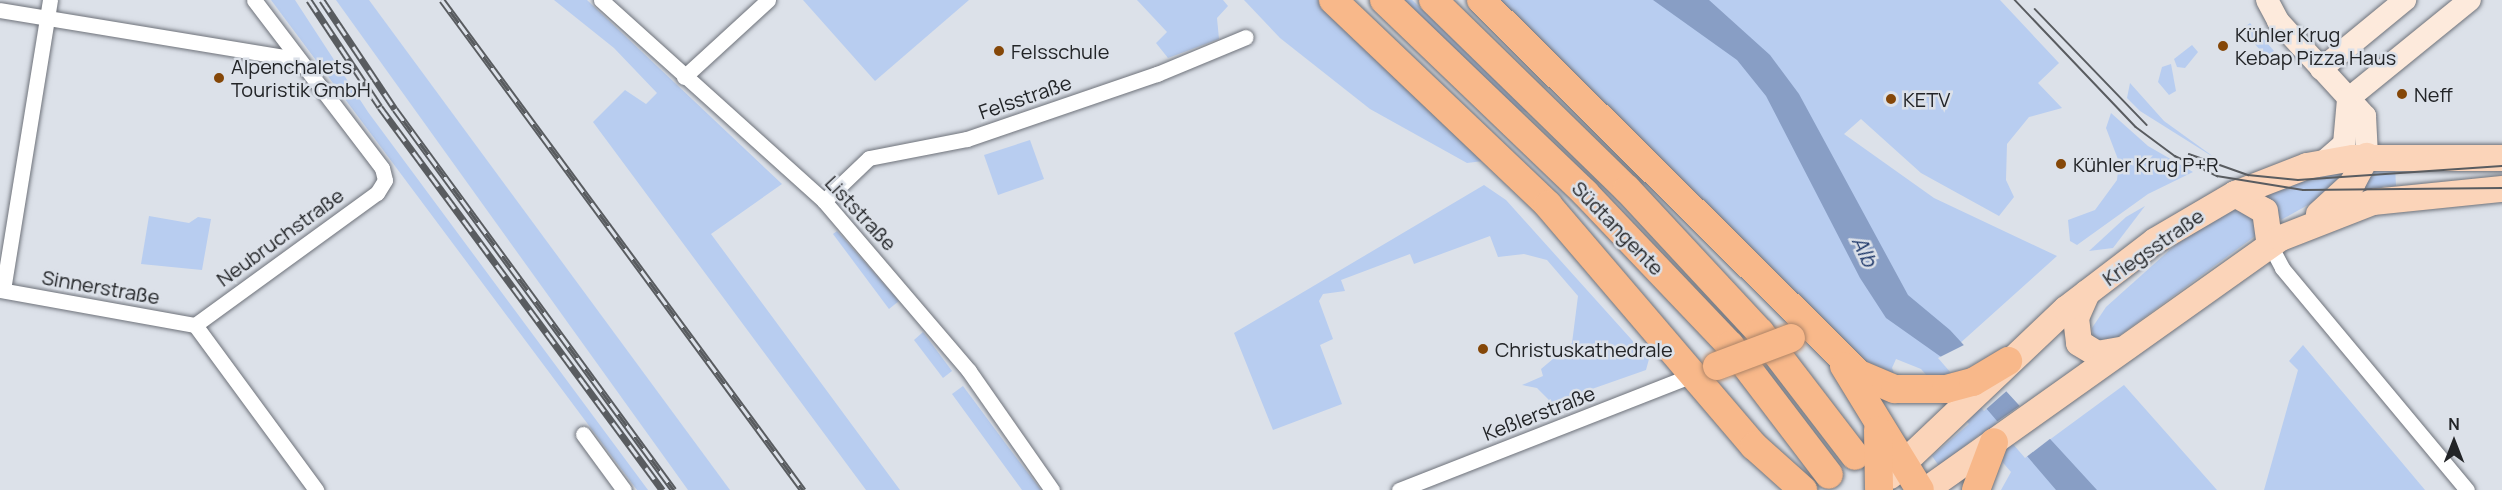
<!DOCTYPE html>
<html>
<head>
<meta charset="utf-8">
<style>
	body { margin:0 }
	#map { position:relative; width:2502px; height:490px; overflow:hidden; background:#dce1e9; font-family:Manrope,sans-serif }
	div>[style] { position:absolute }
	.green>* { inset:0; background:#b8cdf0 }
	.water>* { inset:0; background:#889ec5 }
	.pier>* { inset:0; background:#dce1e9 }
	.roads { filter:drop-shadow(0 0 2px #6e727a) drop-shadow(0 0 2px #6e727a) }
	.street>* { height:15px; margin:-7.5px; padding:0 7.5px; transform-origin:7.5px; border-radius:7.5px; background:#fff }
	.secondary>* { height:22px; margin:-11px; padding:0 11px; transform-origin:11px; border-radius:11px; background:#fdeadc }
	.primary>* { height:26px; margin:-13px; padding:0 13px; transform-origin:13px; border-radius:13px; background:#fbd4b9 }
	.highway>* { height:28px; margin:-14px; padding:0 14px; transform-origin:14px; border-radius:14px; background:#f8b88a }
	.tram>* { height:1.5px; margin:-0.75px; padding:0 0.75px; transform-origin:0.75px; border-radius:0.75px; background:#595c60 }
	.rail>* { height:7px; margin-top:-3.5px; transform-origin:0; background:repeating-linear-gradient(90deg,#dce1e9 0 14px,#595c60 0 28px); box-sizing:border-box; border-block:2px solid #595c60 }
	.bridges { filter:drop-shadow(0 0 2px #ad8467) drop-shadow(0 0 2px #ad8467) }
	.highway-bridge>* { height:28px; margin:-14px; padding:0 14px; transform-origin:14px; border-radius:14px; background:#f8b88a }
	.dots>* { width:16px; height:16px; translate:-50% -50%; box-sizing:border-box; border:3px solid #dce1e9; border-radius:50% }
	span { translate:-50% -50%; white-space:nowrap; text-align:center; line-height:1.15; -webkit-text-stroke:5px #dce1e9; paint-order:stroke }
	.poi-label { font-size:20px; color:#222427 }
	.left { translate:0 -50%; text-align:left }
	.street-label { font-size:20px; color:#222427 }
	.water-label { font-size:21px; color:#1c3668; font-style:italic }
	.north { position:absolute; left:2424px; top:412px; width:60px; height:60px; -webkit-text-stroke:4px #dce1e9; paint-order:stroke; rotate:0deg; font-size:16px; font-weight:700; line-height:24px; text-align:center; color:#222427 }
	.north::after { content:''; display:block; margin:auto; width:21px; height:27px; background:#222427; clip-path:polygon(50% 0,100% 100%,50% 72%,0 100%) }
</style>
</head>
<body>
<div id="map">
	<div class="green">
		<div style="clip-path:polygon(271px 0,295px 0,368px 112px,648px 490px,637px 490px)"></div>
		<div style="clip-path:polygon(336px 0,369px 0,730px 490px,688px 490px)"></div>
		<div style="clip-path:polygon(554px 0,587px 0,782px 184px,711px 234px,900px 490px,866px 490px,593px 122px,625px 90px,646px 104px,657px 93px,614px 48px)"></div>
		<div style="clip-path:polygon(803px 0,969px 0,875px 81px)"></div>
		<div style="clip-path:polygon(1137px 0,1223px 0,1228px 6px,1217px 18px,1219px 39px,1168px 58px,1156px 43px,1167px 32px)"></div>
		<div style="clip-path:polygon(1244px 0,1318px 0,1483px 161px,1467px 163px,1370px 109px,1280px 38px)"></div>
		<div style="clip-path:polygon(1400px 0,1412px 0,1529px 113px,1520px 111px)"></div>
		<div style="clip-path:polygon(1496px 0,2000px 0,2059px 63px,2038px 83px,2062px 108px,2029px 117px,2007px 144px,2006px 180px,2014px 197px,1999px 216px,1921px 173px,1861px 119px,1844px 134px,1934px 198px,2057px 256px,1958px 345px,2037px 449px,2124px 385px,2217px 490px,2001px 490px,2011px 472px,1979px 435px,1939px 466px,1932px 456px,1969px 424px,1921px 369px,1896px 359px,1892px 368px,1896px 378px,1875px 372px)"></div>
		<div style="clip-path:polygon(2250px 23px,2274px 51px,2266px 57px,2242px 29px)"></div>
		<div style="clip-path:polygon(2192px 45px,2198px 52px,2185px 68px,2177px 67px,2174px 59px)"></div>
		<div style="clip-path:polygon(2171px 64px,2176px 91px,2169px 95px,2158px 82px,2162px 67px)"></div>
		<div style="clip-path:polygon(2130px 83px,2164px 121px,2218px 160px,2140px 111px,2127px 98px)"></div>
		<div style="clip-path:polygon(2111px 113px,2148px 146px,2193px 172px,2148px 194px,2077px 245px,2070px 241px,2068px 220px,2095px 210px,2117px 180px,2119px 162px,2106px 128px)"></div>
		<div style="clip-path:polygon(1030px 140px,1044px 179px,998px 195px,984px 155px)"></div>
		<div style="clip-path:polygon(2395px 166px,2396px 186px,2384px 186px,2347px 204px,2374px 167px)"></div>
		<div style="clip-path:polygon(2350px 168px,2331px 192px,2281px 220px,2261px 194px)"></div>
		<div style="clip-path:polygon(1484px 185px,1506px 200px,1649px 359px,1646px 370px,1552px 403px,1537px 388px,1522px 385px,1543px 376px,1541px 369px,1572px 343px,1578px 296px,1547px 260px,1524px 254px,1498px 257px,1490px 236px,1414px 264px,1410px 254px,1341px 280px,1345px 291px,1323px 294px,1319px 301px,1333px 339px,1320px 345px,1342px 404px,1273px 430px,1234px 333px)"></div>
		<div style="clip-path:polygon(2145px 206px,2113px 248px,2089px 251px,2126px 217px)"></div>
		<div style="clip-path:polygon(2229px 208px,2251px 212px,2262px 231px,2112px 341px,2094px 341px,2092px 328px,2106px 307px,2173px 247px)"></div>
		<div style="clip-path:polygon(149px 216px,189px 223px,198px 217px,211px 219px,202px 270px,141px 264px)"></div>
		<div style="clip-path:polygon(837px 231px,899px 301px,889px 309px,833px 234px)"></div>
		<div style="clip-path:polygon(923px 332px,952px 371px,943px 378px,914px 340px)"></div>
		<div style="clip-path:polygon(2303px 345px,2425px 490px,2264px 490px,2298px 370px,2289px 361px)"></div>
		<div style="clip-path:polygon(963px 386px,1009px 448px,1041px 490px,1022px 490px,952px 394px)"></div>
	</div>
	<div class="water">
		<div style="clip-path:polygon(1653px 0,1709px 0,1770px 55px,1799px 94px,1908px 295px,1950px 330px,2097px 490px,2056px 490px,1944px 359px,1886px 318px,1860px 278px,1766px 96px,1737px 60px)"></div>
	</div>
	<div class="pier">
		<div style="clip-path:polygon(1966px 344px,2010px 388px,1984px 411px,1938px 358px)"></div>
		<div style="clip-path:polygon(2024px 403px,2055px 435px,2025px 458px,1995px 423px)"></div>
	</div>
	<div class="roads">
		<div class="street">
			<div style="left:601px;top:0;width:300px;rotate:42deg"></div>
			<div style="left:824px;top:201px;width:223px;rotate:49.5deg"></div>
			<div style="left:969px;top:371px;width:145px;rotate:55.1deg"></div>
			<div style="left:0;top:10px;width:300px;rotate:9.4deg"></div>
			<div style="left:684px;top:77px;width:114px;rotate:-42.5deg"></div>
			<div style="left:824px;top:201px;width:62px;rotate:-43.7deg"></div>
			<div style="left:869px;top:158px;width:100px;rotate:-11deg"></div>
			<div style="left:967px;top:139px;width:201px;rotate:-18.9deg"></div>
			<div style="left:1157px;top:74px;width:96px;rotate:-22.6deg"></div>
			<div style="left:2270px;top:245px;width:26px;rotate:62deg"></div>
			<div style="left:2282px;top:268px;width:289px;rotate:50.2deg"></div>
			<div style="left:0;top:290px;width:198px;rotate:10.2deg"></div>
			<div style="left:3px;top:290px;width:294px;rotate:-80.8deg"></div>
			<div style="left:195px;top:325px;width:225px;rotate:-36deg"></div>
			<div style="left:377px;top:193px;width:15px;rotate:-58deg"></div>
			<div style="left:385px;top:180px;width:12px;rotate:-104deg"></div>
			<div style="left:382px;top:168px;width:211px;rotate:-127.3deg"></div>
			<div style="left:195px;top:325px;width:205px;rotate:53.7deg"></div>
			<div style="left:583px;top:434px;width:69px;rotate:53.8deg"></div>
			<div style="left:1399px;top:490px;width:318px;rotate:-21.4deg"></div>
		</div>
		<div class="secondary">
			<div style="left:2267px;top:0;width:24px;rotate:62deg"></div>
			<div style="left:2278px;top:21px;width:129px;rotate:47.5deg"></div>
			<div style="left:2365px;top:116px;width:40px;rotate:87.1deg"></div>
			<div style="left:2321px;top:69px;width:109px;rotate:-39.4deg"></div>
			<div style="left:2348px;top:99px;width:157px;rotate:-39.1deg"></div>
			<div style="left:2322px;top:163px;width:29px;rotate:-41deg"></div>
			<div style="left:2344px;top:144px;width:45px;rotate:-84.9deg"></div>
		</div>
		<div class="primary">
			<div style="left:2235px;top:194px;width:34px;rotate:30deg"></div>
			<div style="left:2265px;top:211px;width:34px;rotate:82deg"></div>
			<div style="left:2319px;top:214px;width:45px;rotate:-42.3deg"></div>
			<div style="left:2352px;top:184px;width:32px;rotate:-62deg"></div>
			<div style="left:2087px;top:293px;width:27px;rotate:114deg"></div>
			<div style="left:2076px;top:318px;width:25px;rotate:83deg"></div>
			<div style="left:2079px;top:343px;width:21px;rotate:31deg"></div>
			<div style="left:2097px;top:354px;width:23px;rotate:-10deg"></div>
			<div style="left:1890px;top:476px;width:243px;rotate:-43.5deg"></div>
			<div style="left:2066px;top:309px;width:112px;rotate:-37.4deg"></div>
			<div style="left:2155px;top:241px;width:93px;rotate:-30.4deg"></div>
			<div style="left:2235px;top:194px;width:77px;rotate:-21.3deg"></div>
			<div style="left:2307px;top:166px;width:47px;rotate:-9.9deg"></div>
			<div style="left:2353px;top:158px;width:149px"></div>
			<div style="left:1926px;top:490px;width:435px;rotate:-35.4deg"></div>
			<div style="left:2281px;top:238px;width:99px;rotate:-21.4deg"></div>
			<div style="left:2373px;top:202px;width:130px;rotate:-5.8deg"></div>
		</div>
		<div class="highway">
			<div style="left:1333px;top:0;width:297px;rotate:43.6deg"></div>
			<div style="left:1548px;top:205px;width:317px;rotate:49.5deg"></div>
			<div style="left:1754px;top:446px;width:66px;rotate:41.9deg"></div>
			<div style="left:1384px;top:0;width:279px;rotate:43.8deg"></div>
			<div style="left:1585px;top:193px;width:210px;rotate:46.4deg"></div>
			<div style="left:1730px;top:345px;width:163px;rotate:52.7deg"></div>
			<div style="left:1433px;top:0;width:271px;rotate:44.3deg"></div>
			<div style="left:1627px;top:189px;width:195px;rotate:47.1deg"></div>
			<div style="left:1760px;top:332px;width:156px;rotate:52.5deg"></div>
			<div style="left:1481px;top:0;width:532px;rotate:44.7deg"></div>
			<div style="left:1859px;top:374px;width:39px;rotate:23deg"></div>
			<div style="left:1895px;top:389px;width:51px"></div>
			<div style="left:1946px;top:389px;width:28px;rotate:-15deg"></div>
			<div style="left:1973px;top:382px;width:41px;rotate:-31deg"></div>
			<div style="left:1844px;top:366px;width:145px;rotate:58.5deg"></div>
			<div style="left:1878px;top:430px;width:60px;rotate:89deg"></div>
			<div style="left:1976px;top:490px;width:51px;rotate:-69.4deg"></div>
		</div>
	</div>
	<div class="tram">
		<div style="left:2015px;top:0;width:175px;rotate:46.4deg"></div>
		<div style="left:2136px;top:127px;width:49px;rotate:36.6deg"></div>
		<div style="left:2175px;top:156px;width:47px;rotate:25.5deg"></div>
		<div style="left:2217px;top:176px;width:87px;rotate:9.2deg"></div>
		<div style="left:2303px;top:190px;width:199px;rotate:-0.6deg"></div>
		<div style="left:2035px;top:9px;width:161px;rotate:46deg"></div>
		<div style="left:2189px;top:154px;width:63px;rotate:19.6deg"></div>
		<div style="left:2248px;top:175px;width:50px;rotate:5.7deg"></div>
		<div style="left:2298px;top:180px;width:204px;rotate:-3.9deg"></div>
	</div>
	<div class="rail">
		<div style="left:309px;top:0;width:128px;rotate:56.4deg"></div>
		<div style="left:380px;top:107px;width:476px;rotate:53.6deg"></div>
		<div style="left:322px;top:0;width:131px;rotate:56.2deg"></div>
		<div style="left:395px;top:109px;width:472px;rotate:53.8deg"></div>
		<div style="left:442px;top:0;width:609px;rotate:53.62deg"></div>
	</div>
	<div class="bridges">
		<div class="highway-bridge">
			<div style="left:1717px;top:366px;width:79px;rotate:-20.7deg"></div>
		</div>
	</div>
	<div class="dots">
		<div style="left:2223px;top:46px;background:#854708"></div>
		<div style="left:999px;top:51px;background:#854708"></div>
		<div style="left:219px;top:78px;background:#854708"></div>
		<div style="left:2402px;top:94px;background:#854708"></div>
		<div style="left:1891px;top:99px;background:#854708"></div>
		<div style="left:2061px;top:164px;background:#854708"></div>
		<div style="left:1483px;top:349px;background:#854708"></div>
	</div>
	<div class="poi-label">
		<span class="left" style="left:2235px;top:46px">Kühler Krug<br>Kebap Pizza Haus</span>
		<span class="left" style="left:1011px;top:51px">Felsschule</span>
		<span class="left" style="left:231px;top:78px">Alpenchalets<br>Touristik GmbH</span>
		<span class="left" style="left:2414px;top:94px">Neff</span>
		<span class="left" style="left:1903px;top:99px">KETV</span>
		<span class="left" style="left:2073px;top:164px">Kühler Krug P+R</span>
		<span class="left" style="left:1495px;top:349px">Christuskathedrale</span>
	</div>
	<div class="street-label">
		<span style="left:1025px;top:97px;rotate:-19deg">Felsstraße</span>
		<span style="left:861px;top:213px;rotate:47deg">Liststraße</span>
		<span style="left:1618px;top:228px;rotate:46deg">Südtangente</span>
		<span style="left:280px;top:237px;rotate:-36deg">Neubruchstraße</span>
		<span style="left:2153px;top:247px;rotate:-35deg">Kriegsstraße</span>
		<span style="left:101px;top:287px;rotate:10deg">Sinnerstraße</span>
		<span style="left:1539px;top:413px;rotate:-21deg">Keßlerstraße</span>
	</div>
	<div class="water-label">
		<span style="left:1865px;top:251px;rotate:65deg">Alb</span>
	</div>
	<div class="north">N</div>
</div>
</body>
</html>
